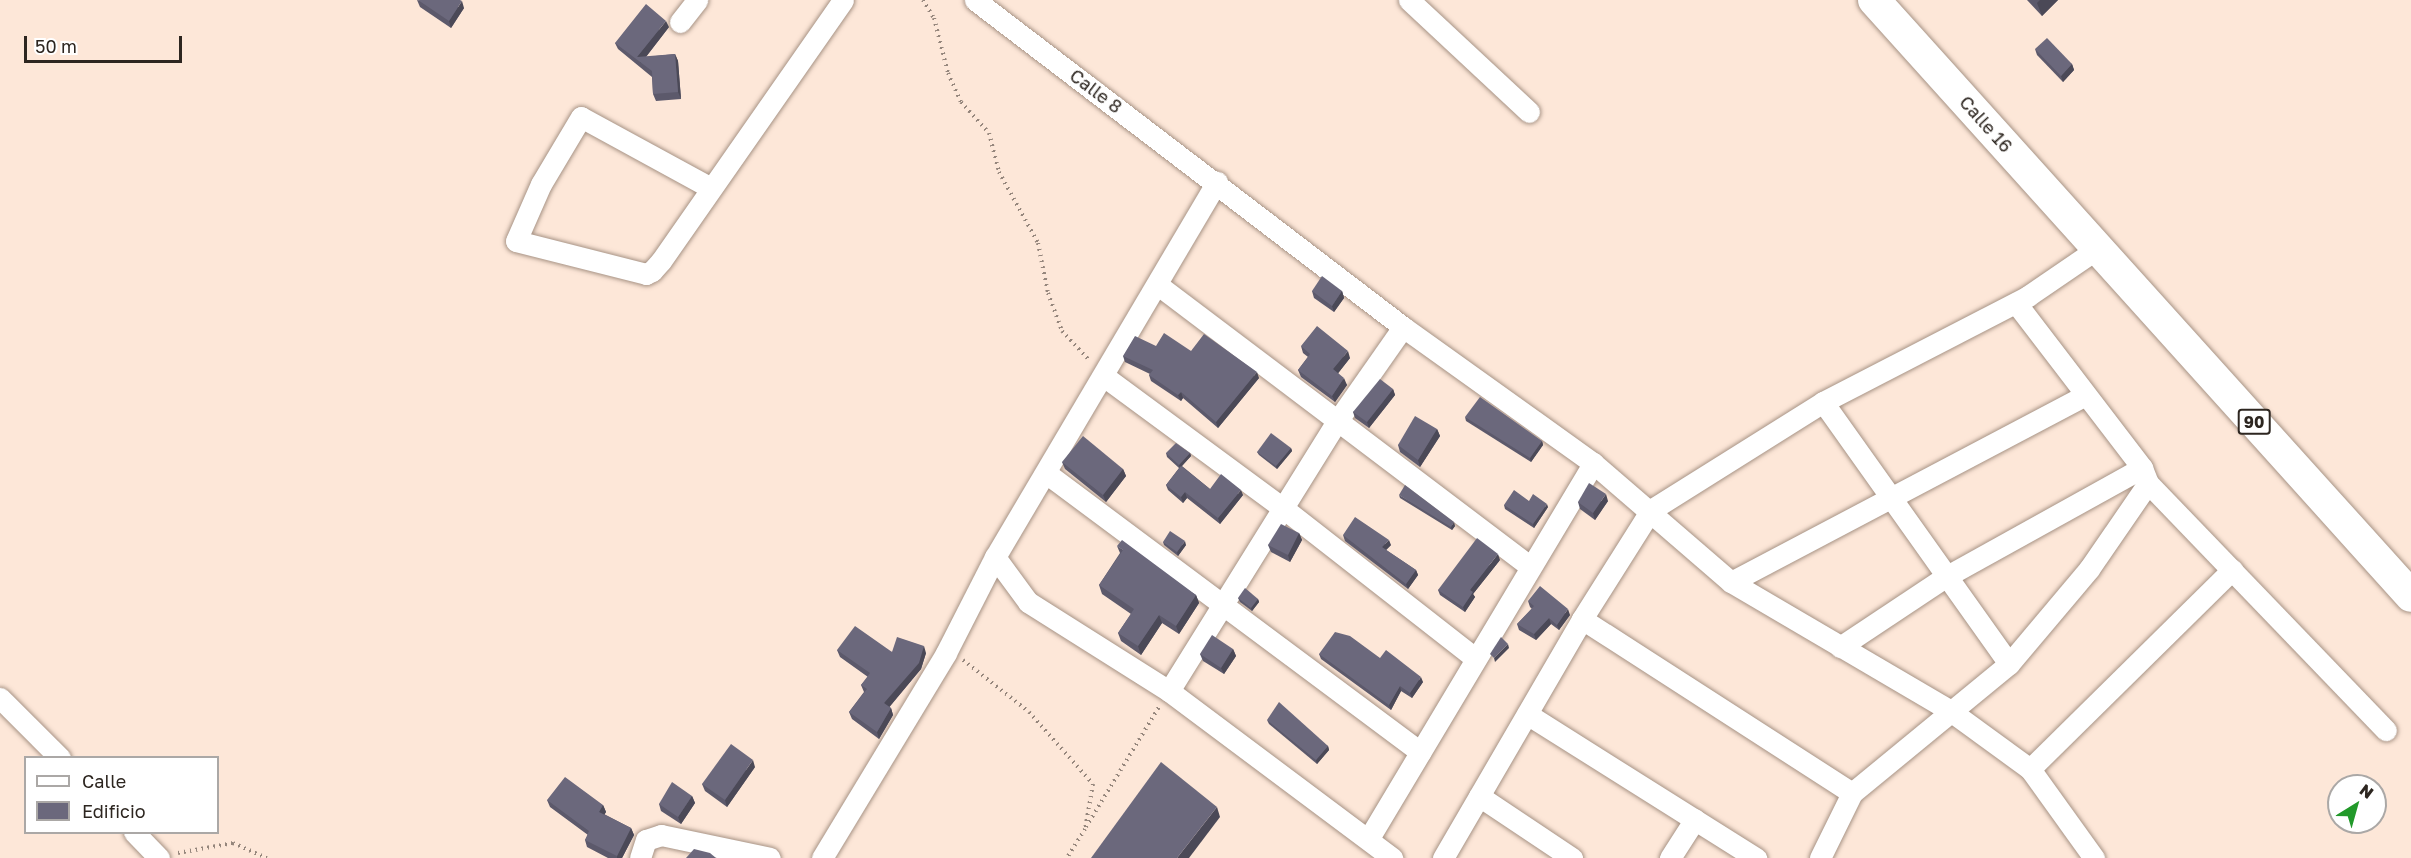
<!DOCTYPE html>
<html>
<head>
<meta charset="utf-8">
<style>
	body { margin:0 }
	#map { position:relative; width:2411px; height:858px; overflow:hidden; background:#fde7d8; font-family:"Golos Text",sans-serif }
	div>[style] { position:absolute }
	.path>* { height:4px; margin-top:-2px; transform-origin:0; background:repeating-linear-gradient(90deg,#95867c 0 1.5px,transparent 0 6px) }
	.roads { filter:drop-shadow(0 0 2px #a79385) drop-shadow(0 0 2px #a79385) }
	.minor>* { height:21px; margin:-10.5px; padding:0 10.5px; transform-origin:10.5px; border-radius:10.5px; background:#fff }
	.highway>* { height:32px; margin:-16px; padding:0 16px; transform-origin:16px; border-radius:16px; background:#fff }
	.wall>* { inset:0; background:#5c596b }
	.shaded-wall>* { inset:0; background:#4b4957 }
	.building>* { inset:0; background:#6b687c }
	span { translate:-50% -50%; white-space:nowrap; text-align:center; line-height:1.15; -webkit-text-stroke:6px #fff; paint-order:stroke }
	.shield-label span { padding:2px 4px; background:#fff; border:2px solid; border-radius:4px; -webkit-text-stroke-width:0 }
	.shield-label { font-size:16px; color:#2d2620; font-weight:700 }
	.street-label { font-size:18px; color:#2d2620 }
	.legend { position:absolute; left:24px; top:756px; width:195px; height:78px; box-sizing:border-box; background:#fff; border:2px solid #aba8a6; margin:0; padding:8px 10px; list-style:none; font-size:18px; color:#2d2620 }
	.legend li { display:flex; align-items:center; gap:12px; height:30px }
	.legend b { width:30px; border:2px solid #aba8a6 }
	.north { position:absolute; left:2327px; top:774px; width:60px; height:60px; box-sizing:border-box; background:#fff; border:2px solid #aba8a6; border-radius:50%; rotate:37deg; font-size:16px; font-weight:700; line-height:24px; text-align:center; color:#2d2620 }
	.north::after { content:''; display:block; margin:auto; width:21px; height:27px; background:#22992a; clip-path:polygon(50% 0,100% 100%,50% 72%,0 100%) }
	.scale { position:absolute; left:24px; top:36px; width:158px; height:27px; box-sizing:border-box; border:3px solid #2d2620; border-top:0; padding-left:8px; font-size:18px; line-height:21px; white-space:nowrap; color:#2d2620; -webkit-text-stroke:4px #fff; paint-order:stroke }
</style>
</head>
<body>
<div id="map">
	<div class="path">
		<div style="left:923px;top:0;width:21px;rotate:59deg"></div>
		<div style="left:934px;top:18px;width:57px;rotate:75.7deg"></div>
		<div style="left:948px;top:73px;width:32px;rotate:66deg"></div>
		<div style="left:961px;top:102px;width:42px;rotate:47.9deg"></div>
		<div style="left:989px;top:133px;width:40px;rotate:75.6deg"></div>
		<div style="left:999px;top:172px;width:81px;rotate:61.2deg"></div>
		<div style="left:1038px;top:243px;width:51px;rotate:78.7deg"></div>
		<div style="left:1048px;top:293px;width:40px;rotate:69.8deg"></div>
		<div style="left:1062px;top:331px;width:40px;rotate:47deg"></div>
		<div style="left:963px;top:660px;width:84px;rotate:38.2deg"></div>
		<div style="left:1029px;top:712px;width:96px;rotate:48.4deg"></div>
		<div style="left:1093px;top:784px;width:46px;rotate:100.1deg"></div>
		<div style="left:1085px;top:829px;width:34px;rotate:122deg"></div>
		<div style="left:1086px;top:827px;width:140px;rotate:-58.7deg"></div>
		<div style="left:178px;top:853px;width:56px;rotate:-10.3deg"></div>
		<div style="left:233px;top:843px;width:37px;rotate:24deg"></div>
	</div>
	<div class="roads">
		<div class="minor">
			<div style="left:975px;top:0;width:539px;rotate:37.38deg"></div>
			<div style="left:1403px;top:327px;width:234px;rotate:35.6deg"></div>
			<div style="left:1593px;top:463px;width:182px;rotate:40.8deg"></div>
			<div style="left:1731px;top:582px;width:253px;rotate:30.4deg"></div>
			<div style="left:1949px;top:710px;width:100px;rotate:36.1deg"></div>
			<div style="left:2030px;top:769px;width:110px;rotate:54.3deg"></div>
			<div style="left:1409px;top:0;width:164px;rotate:43deg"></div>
			<div style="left:680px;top:22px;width:28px;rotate:-52deg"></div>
			<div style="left:711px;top:188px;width:148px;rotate:-151.4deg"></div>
			<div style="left:581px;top:117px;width:78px;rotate:120.8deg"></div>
			<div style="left:541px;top:184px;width:62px;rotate:113.7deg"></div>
			<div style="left:516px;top:241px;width:134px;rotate:14.2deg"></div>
			<div style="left:646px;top:274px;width:7px;rotate:-27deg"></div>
			<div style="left:652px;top:271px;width:13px;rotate:-48deg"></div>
			<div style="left:661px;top:261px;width:318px;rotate:-55.1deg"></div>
			<div style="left:1158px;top:285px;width:466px;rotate:37.1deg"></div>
			<div style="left:2016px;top:303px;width:208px;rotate:52.6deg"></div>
			<div style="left:2142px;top:468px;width:16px;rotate:68deg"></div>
			<div style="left:2148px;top:483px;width:343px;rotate:46.1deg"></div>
			<div style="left:1105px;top:377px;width:221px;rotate:36.4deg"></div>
			<div style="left:1283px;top:508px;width:244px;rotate:38deg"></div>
			<div style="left:1823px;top:402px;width:321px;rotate:54.6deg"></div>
			<div style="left:1046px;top:473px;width:467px;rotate:36.7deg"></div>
			<div style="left:995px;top:557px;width:56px;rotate:53.7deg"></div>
			<div style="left:1028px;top:602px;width:167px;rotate:32.3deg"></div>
			<div style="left:1169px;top:691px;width:279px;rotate:36.8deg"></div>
			<div style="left:1731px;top:582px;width:401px;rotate:-27.8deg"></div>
			<div style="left:1582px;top:619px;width:321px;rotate:32.8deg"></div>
			<div style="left:1840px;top:647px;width:128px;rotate:-33.6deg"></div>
			<div style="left:1947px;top:576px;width:223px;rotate:-29deg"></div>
			<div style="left:1169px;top:691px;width:319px;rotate:-58.1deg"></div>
			<div style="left:1338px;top:420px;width:113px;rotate:-55deg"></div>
			<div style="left:0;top:698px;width:85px;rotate:45deg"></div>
			<div style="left:1527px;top:714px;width:271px;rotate:32.2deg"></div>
			<div style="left:2030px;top:769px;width:284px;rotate:-44.6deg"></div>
			<div style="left:1479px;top:796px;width:112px;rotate:33.7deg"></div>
			<div style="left:134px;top:832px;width:36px;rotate:46deg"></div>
			<div style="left:1369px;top:838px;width:437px;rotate:-59.1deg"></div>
			<div style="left:640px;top:858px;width:19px;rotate:-72deg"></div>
			<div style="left:646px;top:840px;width:16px;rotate:-18deg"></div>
			<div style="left:661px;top:835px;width:111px;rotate:11.9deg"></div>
			<div style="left:822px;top:858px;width:240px;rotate:-58.8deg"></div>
			<div style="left:946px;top:653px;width:108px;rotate:-63deg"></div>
			<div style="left:995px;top:557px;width:436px;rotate:-59.4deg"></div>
			<div style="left:1443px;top:858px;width:276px;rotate:-59.8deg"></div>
			<div style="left:1582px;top:619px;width:129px;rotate:-57.7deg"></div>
			<div style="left:1651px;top:510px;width:203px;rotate:-32.1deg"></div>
			<div style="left:1823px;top:402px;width:231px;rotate:-27.3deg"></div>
			<div style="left:2028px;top:296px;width:85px;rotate:-34.4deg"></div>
			<div style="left:1670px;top:858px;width:46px;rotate:-57.3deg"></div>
			<div style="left:1820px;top:858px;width:72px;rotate:-63.8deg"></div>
			<div style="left:1852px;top:793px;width:203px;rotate:-39.4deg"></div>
			<div style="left:2009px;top:664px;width:124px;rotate:-49.9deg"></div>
			<div style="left:2089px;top:569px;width:104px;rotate:-55.5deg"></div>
		</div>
		<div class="highway">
			<div style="left:1874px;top:0;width:802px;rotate:47.98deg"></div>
		</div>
	</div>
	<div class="wall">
		<div style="clip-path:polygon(417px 0,464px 8px,451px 28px,420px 7px)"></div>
		<div style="clip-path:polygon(2027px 0,2058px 0,2042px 16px)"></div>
		<div style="clip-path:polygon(669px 27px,646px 57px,675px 54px,678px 61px,681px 99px,656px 101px,653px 94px,652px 77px,618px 49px,615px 43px)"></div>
		<div style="clip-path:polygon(2035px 49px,2072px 64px,2074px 70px,2063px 82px,2037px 55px)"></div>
		<div style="clip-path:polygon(1312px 291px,1342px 291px,1344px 298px,1334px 312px,1314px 298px)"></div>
		<div style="clip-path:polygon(1156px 346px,1191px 351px,1259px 378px,1218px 428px,1183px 398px,1181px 401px,1151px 381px,1149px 375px,1150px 374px,1125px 362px,1123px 356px)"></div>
		<div style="clip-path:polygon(1301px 346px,1350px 358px,1338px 373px,1347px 385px,1335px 402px,1301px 377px,1298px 370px,1308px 357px,1303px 353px)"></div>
		<div style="clip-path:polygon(1393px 389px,1395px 395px,1369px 428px,1355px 418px,1353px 412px)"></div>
		<div style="clip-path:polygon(1465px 417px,1542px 441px,1543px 445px,1531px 462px,1466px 421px)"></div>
		<div style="clip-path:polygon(1437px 429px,1440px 436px,1420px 467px,1400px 452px,1398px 445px)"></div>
		<div style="clip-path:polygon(1291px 448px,1292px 451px,1277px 469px,1259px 455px,1257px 452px)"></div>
		<div style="clip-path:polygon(1166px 453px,1190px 453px,1191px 456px,1182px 466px,1210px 489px,1243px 495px,1220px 524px,1187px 498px,1183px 503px,1168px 490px,1166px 485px,1179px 468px,1167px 457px)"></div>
		<div style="clip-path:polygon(1062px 462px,1123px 469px,1126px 476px,1106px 502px,1065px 469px)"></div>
		<div style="clip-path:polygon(1399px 495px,1455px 526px,1452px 530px,1400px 498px)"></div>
		<div style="clip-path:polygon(1608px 501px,1595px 520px,1580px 509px,1578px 502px)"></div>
		<div style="clip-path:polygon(1504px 505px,1548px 507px,1534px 528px,1505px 509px)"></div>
		<div style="clip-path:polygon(1299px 533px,1302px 540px,1290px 562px,1271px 552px,1268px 545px)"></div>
		<div style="clip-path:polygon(1343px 535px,1391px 545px,1386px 550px,1416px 570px,1418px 575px,1408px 589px,1345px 541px)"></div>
		<div style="clip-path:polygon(1163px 542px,1186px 545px,1178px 556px,1164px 545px)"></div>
		<div style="clip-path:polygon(1117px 546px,1196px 595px,1199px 603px,1179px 634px,1162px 623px,1141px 655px,1121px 641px,1118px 633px,1131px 614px,1102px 594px,1099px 585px,1120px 553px)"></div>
		<div style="clip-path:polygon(1500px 560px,1473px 594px,1475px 597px,1465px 612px,1440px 595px,1438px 590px)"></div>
		<div style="clip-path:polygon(1238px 598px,1258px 599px,1259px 602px,1252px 611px,1240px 602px)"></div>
		<div style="clip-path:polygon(1528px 601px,1570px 615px,1559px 630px,1551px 624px,1536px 640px,1519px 630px,1517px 624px,1532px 609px,1530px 607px)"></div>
		<div style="clip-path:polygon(1233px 649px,1236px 656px,1224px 674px,1203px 661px,1200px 654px)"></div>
		<div style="clip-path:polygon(837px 650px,926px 653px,921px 669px,889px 707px,891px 708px,893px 715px,879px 739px,852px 719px,849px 712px,864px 692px,861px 685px,868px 677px,840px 657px)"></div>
		<div style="clip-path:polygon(1319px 654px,1380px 658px,1423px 682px,1412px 698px,1401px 691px,1391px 710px,1321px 659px)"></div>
		<div style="clip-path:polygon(1267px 720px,1328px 746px,1329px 750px,1317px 764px,1269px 724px)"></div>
		<div style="clip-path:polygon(755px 767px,727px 807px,705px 791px,702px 784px)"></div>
		<div style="clip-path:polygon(692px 796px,695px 803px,681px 824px,661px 811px,659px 804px)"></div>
		<div style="clip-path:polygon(547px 800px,603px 805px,606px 812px,604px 814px,631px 828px,634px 835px,622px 858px,608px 858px,587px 847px,585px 840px,588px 835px,550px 807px)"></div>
	</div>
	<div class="shaded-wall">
		<div style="clip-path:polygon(2040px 0,2058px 0,2042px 16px,2037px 3px)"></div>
		<div style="clip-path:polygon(462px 1px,464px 8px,451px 28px,449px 21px)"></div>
		<div style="clip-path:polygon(666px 21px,669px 27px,641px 63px,637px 57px)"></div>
		<div style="clip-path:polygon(675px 54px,678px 61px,681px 99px,678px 92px)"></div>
		<div style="clip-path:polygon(2072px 64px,2074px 70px,2063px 82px,2061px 76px)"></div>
		<div style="clip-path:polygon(1342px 291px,1344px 298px,1334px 312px,1332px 306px)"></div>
		<div style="clip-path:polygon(1348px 351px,1350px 358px,1336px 376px,1333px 369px)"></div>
		<div style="clip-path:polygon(1257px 372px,1259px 378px,1218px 428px,1216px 422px)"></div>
		<div style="clip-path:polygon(1344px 378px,1347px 385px,1335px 402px,1332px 396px)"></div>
		<div style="clip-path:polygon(1393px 389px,1395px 395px,1369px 428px,1367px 422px)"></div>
		<div style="clip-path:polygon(1181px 392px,1183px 398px,1181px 401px,1178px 395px)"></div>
		<div style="clip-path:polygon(1437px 429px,1440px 436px,1420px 467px,1418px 460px)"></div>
		<div style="clip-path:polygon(1542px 441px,1543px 445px,1531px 462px,1530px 458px)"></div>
		<div style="clip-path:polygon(1291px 448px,1292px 451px,1277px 469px,1276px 466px)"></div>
		<div style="clip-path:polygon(1190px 453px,1191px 456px,1180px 468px,1179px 465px)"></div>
		<div style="clip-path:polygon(1123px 469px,1126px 476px,1106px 502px,1103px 495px)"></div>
		<div style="clip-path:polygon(1241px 490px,1243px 495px,1220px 524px,1218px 518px)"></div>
		<div style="clip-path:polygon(1185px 492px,1187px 498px,1183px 503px,1181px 497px)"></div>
		<div style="clip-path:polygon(1606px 494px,1608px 501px,1595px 520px,1593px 513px)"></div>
		<div style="clip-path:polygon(1547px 504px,1548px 507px,1534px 528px,1533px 524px)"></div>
		<div style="clip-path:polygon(1454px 522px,1455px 526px,1452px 530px,1451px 527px)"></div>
		<div style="clip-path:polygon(1299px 533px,1302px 540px,1290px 562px,1288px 555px)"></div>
		<div style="clip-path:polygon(1389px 540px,1391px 545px,1384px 552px,1382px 547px)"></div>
		<div style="clip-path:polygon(1185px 541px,1186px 545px,1178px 556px,1177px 552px)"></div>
		<div style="clip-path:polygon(1498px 554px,1500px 560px,1473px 594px,1475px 597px,1465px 612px,1463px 607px,1470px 590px)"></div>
		<div style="clip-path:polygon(1416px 570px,1418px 575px,1408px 589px,1406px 584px)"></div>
		<div style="clip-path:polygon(1196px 595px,1199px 603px,1179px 634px,1176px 626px)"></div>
		<div style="clip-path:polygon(1258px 599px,1259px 602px,1252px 611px,1251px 608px)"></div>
		<div style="clip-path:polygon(1568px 609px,1570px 615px,1559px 630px,1557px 625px)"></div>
		<div style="clip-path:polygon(1159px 615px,1162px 623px,1141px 655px,1138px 646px)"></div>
		<div style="clip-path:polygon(1549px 618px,1551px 624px,1536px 640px,1534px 634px)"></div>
		<div style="clip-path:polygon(1508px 644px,1509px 648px,1495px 662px,1494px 658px)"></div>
		<div style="clip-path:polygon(924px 646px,926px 653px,921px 669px,887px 710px,884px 703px)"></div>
		<div style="clip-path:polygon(1233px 649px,1236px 656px,1224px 674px,1221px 668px)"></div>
		<div style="clip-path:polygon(1421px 677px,1423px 682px,1412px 698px,1410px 693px)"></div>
		<div style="clip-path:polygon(1400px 686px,1401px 691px,1391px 710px,1389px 705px)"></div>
		<div style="clip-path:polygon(891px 708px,893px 715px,879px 739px,877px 732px)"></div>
		<div style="clip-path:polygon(1328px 746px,1329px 750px,1317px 764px,1316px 760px)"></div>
		<div style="clip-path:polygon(753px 760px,755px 767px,727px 807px,725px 800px)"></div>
		<div style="clip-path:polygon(692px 796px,695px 803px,681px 824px,678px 817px)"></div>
		<div style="clip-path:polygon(603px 805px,606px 812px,602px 819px,599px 812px)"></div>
		<div style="clip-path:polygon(1217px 807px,1220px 817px,1189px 858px,1177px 858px)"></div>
		<div style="clip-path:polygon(631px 828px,634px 835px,622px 858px,617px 858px,617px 856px)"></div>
	</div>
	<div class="building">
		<div style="clip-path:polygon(418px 0,460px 0,462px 1px,449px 21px)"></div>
		<div style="clip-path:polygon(646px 4px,666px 21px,637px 57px,675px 54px,678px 92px,653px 94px,652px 71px,615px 43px)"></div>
		<div style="clip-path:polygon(2047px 38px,2072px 64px,2061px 76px,2035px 49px)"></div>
		<div style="clip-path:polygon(1322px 276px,1342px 291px,1332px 306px,1312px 291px)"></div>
		<div style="clip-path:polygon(1317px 326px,1348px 351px,1333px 369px,1344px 378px,1332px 396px,1298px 370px,1310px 354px,1301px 346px)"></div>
		<div style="clip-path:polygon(1164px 333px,1191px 351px,1204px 334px,1257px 372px,1216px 422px,1181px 392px,1178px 395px,1149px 375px,1153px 370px,1123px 356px,1135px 336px,1156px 346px)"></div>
		<div style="clip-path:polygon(1380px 379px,1393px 389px,1367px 422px,1353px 412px)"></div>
		<div style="clip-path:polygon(1480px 397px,1542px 441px,1530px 458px,1465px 417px)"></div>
		<div style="clip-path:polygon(1415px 416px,1437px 429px,1418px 460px,1398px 445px)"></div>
		<div style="clip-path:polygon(1271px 433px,1291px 448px,1276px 466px,1257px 452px)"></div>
		<div style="clip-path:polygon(1083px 436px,1123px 469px,1103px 495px,1062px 462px)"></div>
		<div style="clip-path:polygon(1176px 443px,1190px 453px,1179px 465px,1166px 453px)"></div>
		<div style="clip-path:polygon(1181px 466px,1210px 489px,1221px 474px,1241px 490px,1218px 518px,1185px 492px,1181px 497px,1166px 485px)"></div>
		<div style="clip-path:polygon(1589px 483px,1606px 494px,1593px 513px,1578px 502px)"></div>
		<div style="clip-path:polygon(1405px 485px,1454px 522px,1451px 527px,1399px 495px)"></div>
		<div style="clip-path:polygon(1514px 490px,1529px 501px,1533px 494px,1547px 504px,1533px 524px,1504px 505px)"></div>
		<div style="clip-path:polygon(1355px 517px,1389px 540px,1382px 547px,1416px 570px,1406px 584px,1343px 535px)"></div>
		<div style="clip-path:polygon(1281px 524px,1299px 533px,1288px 555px,1268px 545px)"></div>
		<div style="clip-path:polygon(1170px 531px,1185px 541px,1177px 552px,1163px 542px)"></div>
		<div style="clip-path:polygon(1477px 538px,1498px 554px,1470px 590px,1473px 592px,1463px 607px,1438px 590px)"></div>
		<div style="clip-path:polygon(1122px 540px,1196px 595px,1176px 626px,1159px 615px,1138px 646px,1118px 633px,1134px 609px,1099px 585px,1123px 550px,1117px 546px)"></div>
		<div style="clip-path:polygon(1540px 586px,1568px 609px,1557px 625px,1549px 618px,1534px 634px,1517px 624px,1534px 606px,1528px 601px)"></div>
		<div style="clip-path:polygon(1245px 588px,1258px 599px,1251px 608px,1238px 598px)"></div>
		<div style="clip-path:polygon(855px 626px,892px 652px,897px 637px,924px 646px,919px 663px,884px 703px,891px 708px,877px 732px,849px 712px,867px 689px,861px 685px,870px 673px,837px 650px)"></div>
		<div style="clip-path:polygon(1335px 632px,1350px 636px,1380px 658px,1386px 650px,1421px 677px,1410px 693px,1400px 686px,1389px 705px,1319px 654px)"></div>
		<div style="clip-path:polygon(1212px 635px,1233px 649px,1221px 668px,1200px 654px)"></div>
		<div style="clip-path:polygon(1501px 637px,1508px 644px,1494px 658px,1490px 654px)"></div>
		<div style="clip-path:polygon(1279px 702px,1328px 746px,1316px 760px,1267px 720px)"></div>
		<div style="clip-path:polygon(731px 744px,753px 760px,725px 800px,702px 784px)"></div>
		<div style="clip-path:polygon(1161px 762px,1217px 807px,1177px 858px,1091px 858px)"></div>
		<div style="clip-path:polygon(565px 777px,603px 805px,599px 812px,631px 828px,617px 856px,585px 840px,589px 831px,547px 800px)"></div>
		<div style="clip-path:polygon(672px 782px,692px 796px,678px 817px,659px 804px)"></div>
		<div style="clip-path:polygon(694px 849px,710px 853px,716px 858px,686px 858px)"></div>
	</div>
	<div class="shield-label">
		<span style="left:2254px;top:422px">90</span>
	</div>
	<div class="street-label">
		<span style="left:1096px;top:91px;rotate:37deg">Calle 8</span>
		<span style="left:1986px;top:124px;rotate:48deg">Calle 16</span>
	</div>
	<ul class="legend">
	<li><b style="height:8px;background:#fff"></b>Calle</li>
	<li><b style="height:16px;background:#6b687c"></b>Edificio</li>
	</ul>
	<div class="north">N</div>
	<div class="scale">50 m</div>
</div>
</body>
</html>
